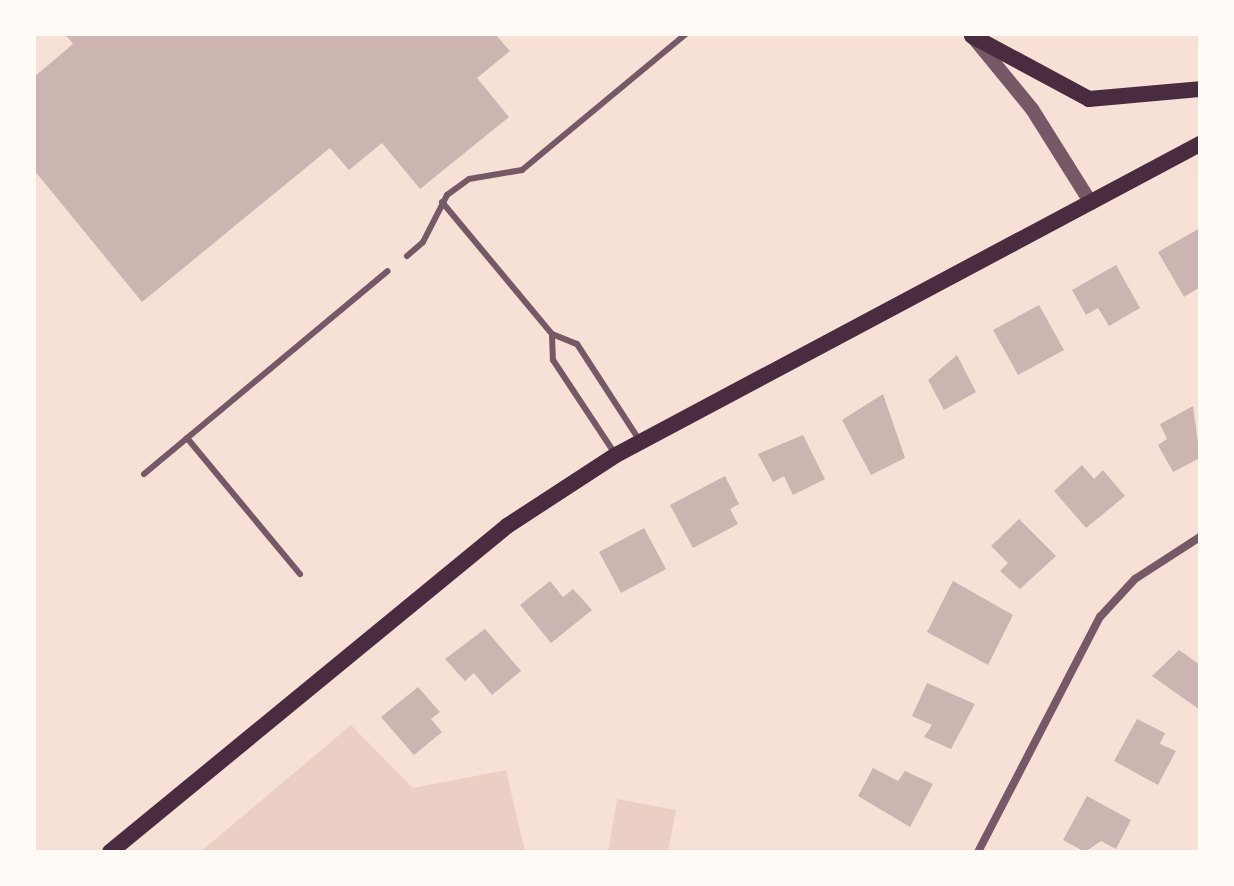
<!DOCTYPE html>
<html>
<head>
<meta charset="utf-8">
<style>
	body { margin:0 }
	#map { position:relative; width:1234px; height:886px; overflow:hidden; background:#f7e1d7; font-family:"Open Sans",sans-serif }
	div>[style] { position:absolute }
	.green>* { inset:0; background:#ebcfc5 }
	.building>* { inset:0; background:#ccb4b1 }
	.service>* { height:6px; margin:-3px; padding:0 3px; transform-origin:3px; border-radius:3px; background:#755966 }
	.minor>* { height:8px; margin:-4px; padding:0 4px; transform-origin:4px; border-radius:4px; background:#755966 }
	.tertiary>* { height:14px; margin:-7px; padding:0 7px; transform-origin:7px; border-radius:7px; background:#755966 }
	.secondary>* { height:16px; margin:-8px; padding:0 8px; transform-origin:8px; border-radius:8px; background:#4a2c40 }
	span { translate:-50% -50%; white-space:nowrap; text-align:center; line-height:1.15; -webkit-text-stroke:6px #fffaf5; paint-order:stroke }
	.frame { position:absolute; inset:0; border:36px solid #fffaf5; pointer-events:none }
</style>
</head>
<body>
<div id="map">
	<div class="green">
		<div style="clip-path:polygon(351px 725px,413px 788px,506px 770px,525px 852px,200px 852px)"></div>
		<div style="clip-path:polygon(617px 799px,676px 810px,668px 852px,608px 852px)"></div>
	</div>
	<div class="building">
		<div style="clip-path:polygon(65px 34px,495px 34px,510px 51px,477px 78px,509px 117px,420px 189px,382px 143px,349px 170px,330px 148px,142px 302px,34px 170px,34px 77px,73px 44px)"></div>
		<div style="clip-path:polygon(1200px 228px,1200px 287px,1184px 297px,1158px 252px)"></div>
		<div style="clip-path:polygon(1116px 265px,1140px 308px,1109px 326px,1098px 308px,1086px 315px,1072px 290px)"></div>
		<div style="clip-path:polygon(1039px 305px,1064px 350px,1018px 375px,993px 330px)"></div>
		<div style="clip-path:polygon(957px 355px,976px 392px,944px 410px,928px 380px)"></div>
		<div style="clip-path:polygon(883px 394px,905px 458px,871px 475px,842px 420px)"></div>
		<div style="clip-path:polygon(1193px 406px,1200px 458px,1173px 472px,1158px 445px,1167px 439px,1160px 424px)"></div>
		<div style="clip-path:polygon(803px 435px,825px 479px,793px 495px,784px 476px,773px 482px,758px 454px)"></div>
		<div style="clip-path:polygon(1082px 465px,1094px 479px,1103px 470px,1125px 496px,1086px 528px,1054px 491px)"></div>
		<div style="clip-path:polygon(725px 476px,739px 504px,730px 509px,738px 524px,693px 548px,670px 505px)"></div>
		<div style="clip-path:polygon(1019px 519px,1056px 556px,1020px 589px,1000px 571px,1008px 563px,991px 546px)"></div>
		<div style="clip-path:polygon(644px 528px,666px 569px,621px 593px,599px 552px)"></div>
		<div style="clip-path:polygon(550px 581px,563px 597px,573px 589px,592px 610px,551px 643px,520px 605px)"></div>
		<div style="clip-path:polygon(953px 581px,1013px 615px,988px 665px,927px 632px)"></div>
		<div style="clip-path:polygon(485px 629px,521px 671px,492px 695px,474px 673px,465px 681px,445px 659px)"></div>
		<div style="clip-path:polygon(1179px 650px,1200px 665px,1200px 710px,1152px 676px)"></div>
		<div style="clip-path:polygon(927px 683px,975px 704px,951px 749px,924px 737px,932px 725px,912px 716px)"></div>
		<div style="clip-path:polygon(418px 687px,440px 712px,431px 719px,442px 732px,414px 755px,381px 717px)"></div>
		<div style="clip-path:polygon(1137px 719px,1165px 733px,1160px 744px,1176px 751px,1158px 785px,1114px 761px)"></div>
		<div style="clip-path:polygon(873px 768px,898px 781px,905px 771px,933px 784px,910px 827px,858px 796px)"></div>
		<div style="clip-path:polygon(1087px 796px,1131px 820px,1116px 849px,1101px 841px,1085px 852px,1063px 840px)"></div>
	</div>
	<div class="service">
		<div style="left:442px;top:202px;width:172px;rotate:50.2deg"></div>
		<div style="left:552px;top:334px;width:27px;rotate:22deg"></div>
		<div style="left:577px;top:344px;width:116px;rotate:57deg"></div>
		<div style="left:407px;top:256px;width:21px;rotate:-41deg"></div>
		<div style="left:423px;top:242px;width:53px;rotate:-62.9deg"></div>
		<div style="left:447px;top:195px;width:27px;rotate:-36deg"></div>
		<div style="left:469px;top:179px;width:54px;rotate:-9.6deg"></div>
		<div style="left:522px;top:170px;width:213px;rotate:-39.7deg"></div>
		<div style="left:552px;top:334px;width:26px;rotate:88deg"></div>
		<div style="left:553px;top:360px;width:110px;rotate:56.5deg"></div>
		<div style="left:187px;top:438px;width:177px;rotate:50.3deg"></div>
		<div style="left:144px;top:474px;width:317px;rotate:-39.8deg"></div>
	</div>
	<div class="minor">
		<div style="left:978px;top:852px;width:265px;rotate:-62.6deg"></div>
		<div style="left:1100px;top:617px;width:52px;rotate:-47.4deg"></div>
		<div style="left:1135px;top:579px;width:77px;rotate:-32.9deg"></div>
	</div>
	<div class="tertiary">
		<div style="left:973px;top:37px;width:93px;rotate:50.7deg"></div>
		<div style="left:1032px;top:109px;width:111px;rotate:57.9deg"></div>
	</div>
	<div class="secondary">
		<div style="left:972px;top:36px;width:133px;rotate:28.3deg"></div>
		<div style="left:1089px;top:99px;width:111px;rotate:-5.1deg"></div>
		<div style="left:110px;top:852px;width:514px;rotate:-39.39deg"></div>
		<div style="left:507px;top:526px;width:130px;rotate:-33.1deg"></div>
		<div style="left:616px;top:455px;width:662px;rotate:-28.04deg"></div>
	</div>
	<div class="frame"></div>
</div>
</body>
</html>
